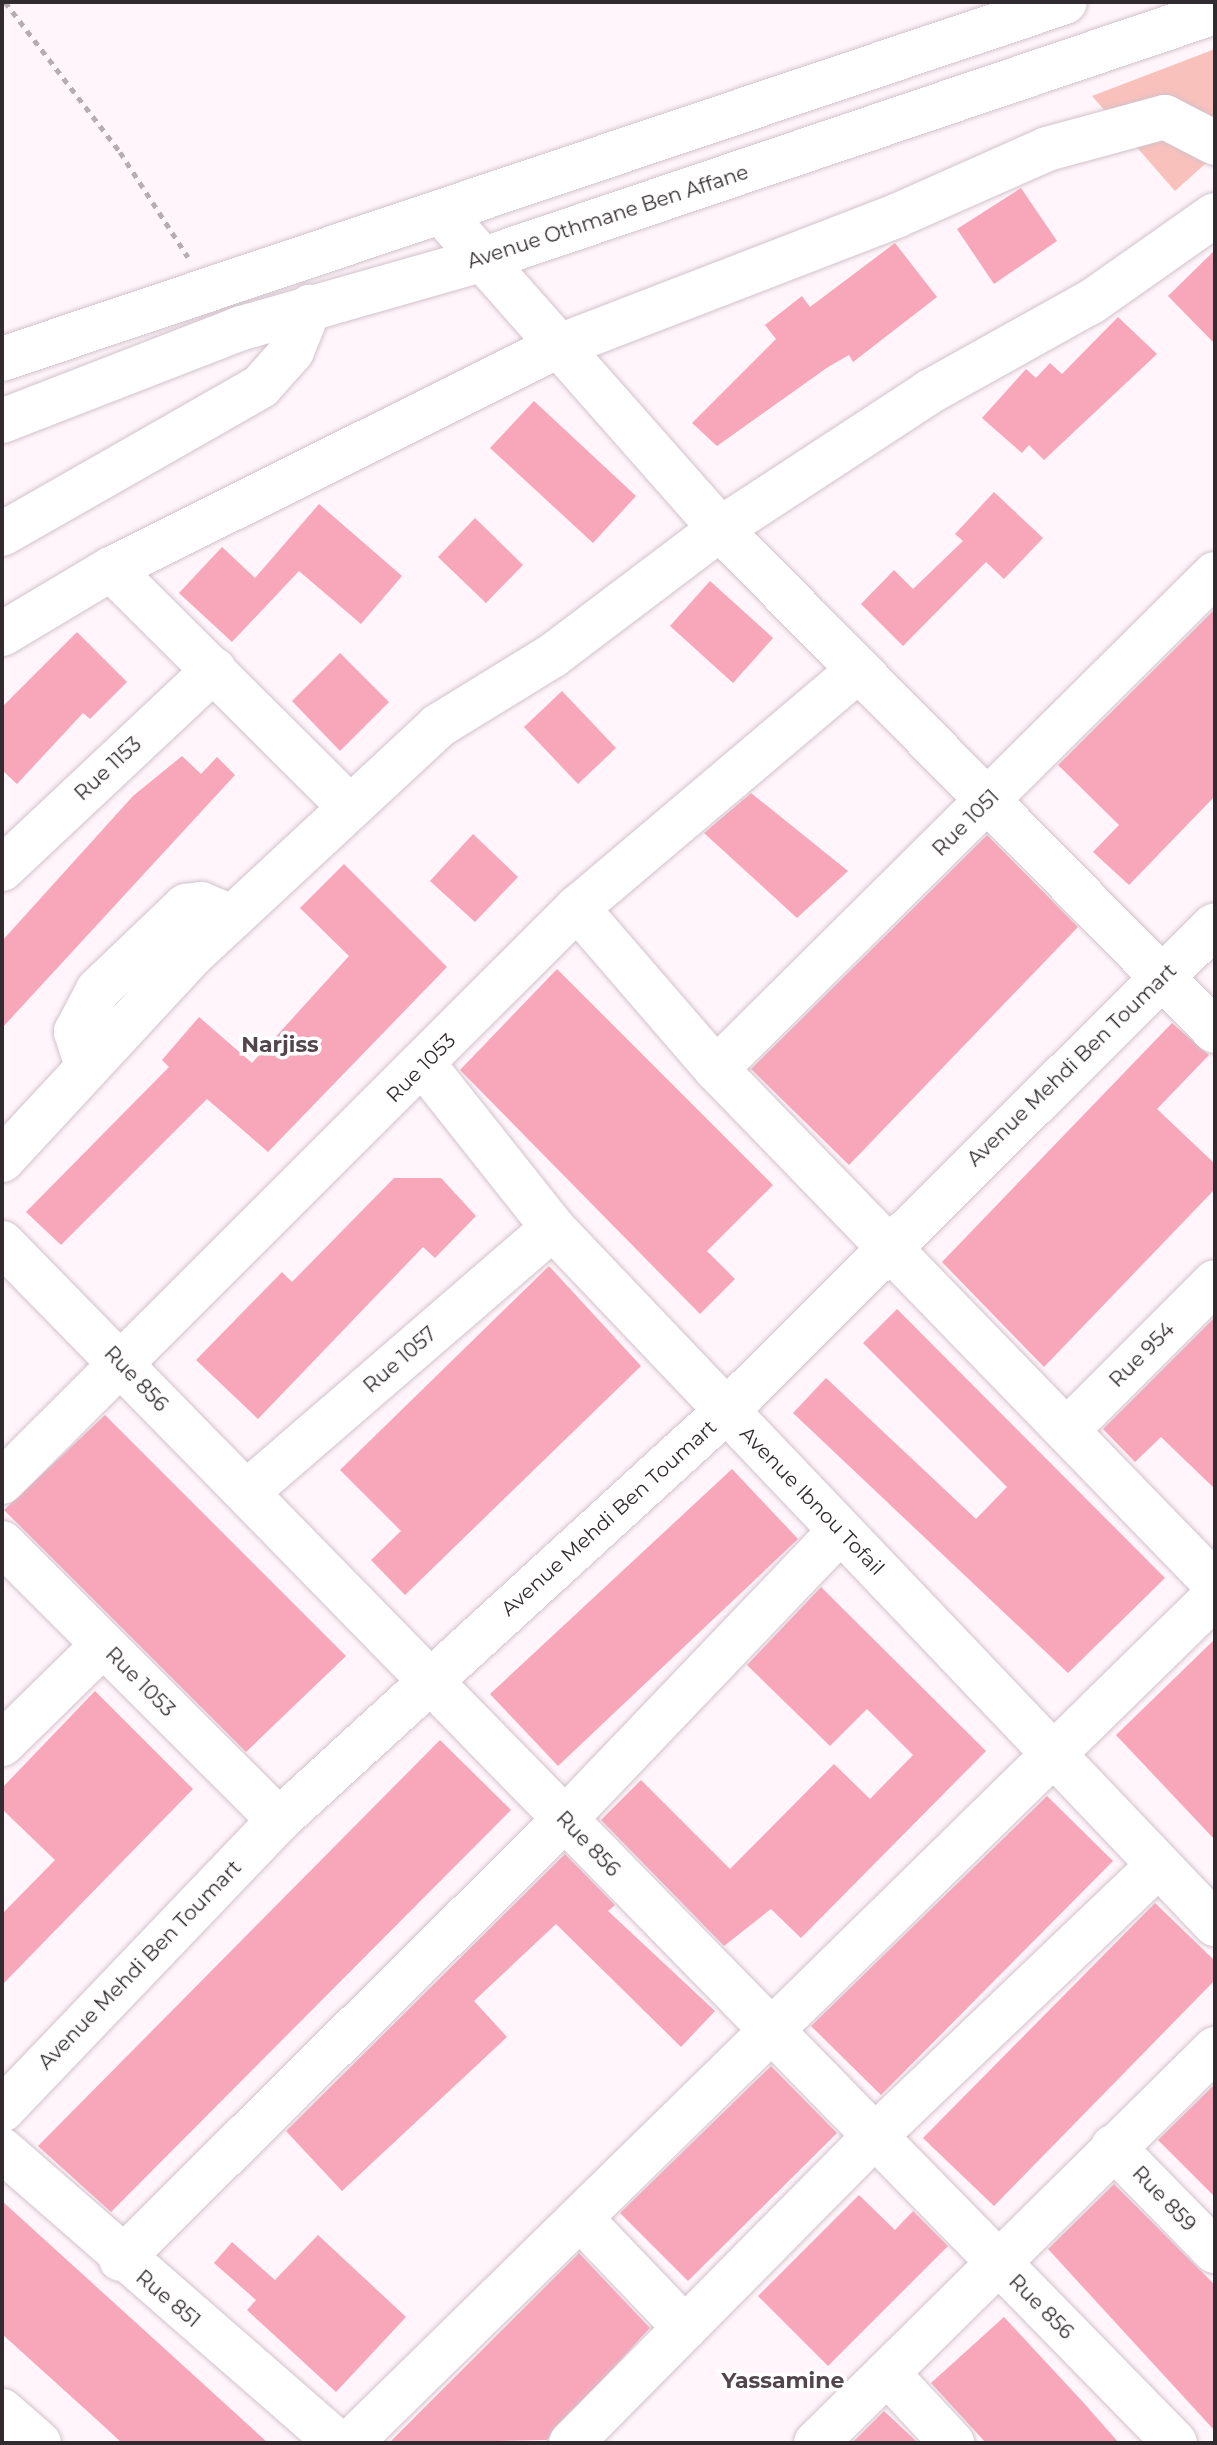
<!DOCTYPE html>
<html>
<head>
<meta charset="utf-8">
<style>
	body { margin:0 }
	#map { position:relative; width:1217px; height:2445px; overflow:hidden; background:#fff5fa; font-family:Montserrat,sans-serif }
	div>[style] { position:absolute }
	.green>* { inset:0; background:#f8c1bc }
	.building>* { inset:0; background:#f8a6b9 }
	.path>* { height:5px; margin-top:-2.5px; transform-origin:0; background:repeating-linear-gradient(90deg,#b6adb2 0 6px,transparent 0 12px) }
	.roads { filter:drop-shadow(0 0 2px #d2c2cb) drop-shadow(0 0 2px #d2c2cb) }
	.minor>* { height:44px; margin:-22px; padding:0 22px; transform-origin:22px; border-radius:22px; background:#fff }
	span { translate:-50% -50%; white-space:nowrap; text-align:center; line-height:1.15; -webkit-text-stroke:7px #fff; paint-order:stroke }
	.street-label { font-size:20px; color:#312b2f }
	.neighbourhood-label { font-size:22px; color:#52454c; font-weight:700 }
	.frame { position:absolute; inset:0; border:4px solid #312b2f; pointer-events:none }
</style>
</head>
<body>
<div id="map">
	<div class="green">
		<div style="clip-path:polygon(1215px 49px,1215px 155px,1175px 191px,1092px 96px)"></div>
	</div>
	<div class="building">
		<div style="clip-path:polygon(1021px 188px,1057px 241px,994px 284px,957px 229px)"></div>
		<div style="clip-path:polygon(895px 243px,937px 297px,853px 362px,849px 355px,828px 367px,717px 446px,692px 423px,776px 339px,765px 325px,802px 296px,810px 307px)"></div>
		<div style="clip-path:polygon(1215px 250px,1215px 344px,1168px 296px)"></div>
		<div style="clip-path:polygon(1118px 317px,1157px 354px,1044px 460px,1029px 445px,1022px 453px,982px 418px,1026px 369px,1036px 378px,1050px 363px,1062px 374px)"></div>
		<div style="clip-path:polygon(534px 401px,636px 496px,593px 543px,490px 448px)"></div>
		<div style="clip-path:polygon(994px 492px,1043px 538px,1004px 579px,986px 562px,903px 646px,861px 604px,894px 570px,913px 589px,963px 541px,955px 534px)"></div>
		<div style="clip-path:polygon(319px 504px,402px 576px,361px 624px,299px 571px,232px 642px,179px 593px,222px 547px,255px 578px)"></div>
		<div style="clip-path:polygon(475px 518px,523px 565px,486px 603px,438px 557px)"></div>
		<div style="clip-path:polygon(710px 581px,773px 638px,733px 683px,670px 626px)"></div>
		<div style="clip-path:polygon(1215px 609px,1215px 796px,1129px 885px,1093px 852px,1119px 825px,1058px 765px)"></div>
		<div style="clip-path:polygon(77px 632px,127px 682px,90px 719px,83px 713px,17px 784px,2px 770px,2px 707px)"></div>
		<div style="clip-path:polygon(340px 653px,389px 702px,340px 751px,292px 701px)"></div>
		<div style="clip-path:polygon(562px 691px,616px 748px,578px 784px,524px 727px)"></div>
		<div style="clip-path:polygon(182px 756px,201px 774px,217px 757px,235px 775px,2px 1028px,2px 941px,133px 796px)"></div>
		<div style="clip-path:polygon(751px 793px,848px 871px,797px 918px,704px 833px)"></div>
		<div style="clip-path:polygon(473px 834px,518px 877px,475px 922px,430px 881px)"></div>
		<div style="clip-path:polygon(987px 835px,1078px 927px,849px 1165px,751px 1069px)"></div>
		<div style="clip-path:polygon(344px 864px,447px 967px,268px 1152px,207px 1099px,61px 1245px,26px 1212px,169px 1067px,162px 1060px,199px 1017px,252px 1063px,349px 956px,300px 908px)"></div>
		<div style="clip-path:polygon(557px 969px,773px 1185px,707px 1251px,735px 1279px,700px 1314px,460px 1070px)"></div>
		<div style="clip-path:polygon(1172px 1023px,1209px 1055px,1157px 1109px,1215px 1164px,1215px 1189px,1044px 1367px,942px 1262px)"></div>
		<div style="clip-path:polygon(394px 1178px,441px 1178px,476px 1216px,435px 1258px,423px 1247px,258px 1419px,196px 1360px,282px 1272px,292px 1282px)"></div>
		<div style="clip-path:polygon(549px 1266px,641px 1366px,405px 1595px,371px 1560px,401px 1531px,340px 1470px)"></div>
		<div style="clip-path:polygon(897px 1309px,1165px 1578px,1068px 1673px,793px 1413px,826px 1378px,976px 1519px,1007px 1487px,863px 1343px)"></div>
		<div style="clip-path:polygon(1215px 1317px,1215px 1489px,1161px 1437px,1135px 1462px,1103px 1429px)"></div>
		<div style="clip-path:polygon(105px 1415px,346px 1656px,246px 1752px,4px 1510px)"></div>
		<div style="clip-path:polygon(732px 1469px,798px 1539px,558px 1766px,490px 1694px)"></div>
		<div style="clip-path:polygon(821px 1587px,986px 1751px,801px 1938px,771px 1909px,724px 1946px,601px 1820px,641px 1780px,730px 1869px,834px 1764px,870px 1799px,913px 1755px,867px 1709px,830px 1746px,747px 1665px)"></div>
		<div style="clip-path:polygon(1215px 1639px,1215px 1840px,1116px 1735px)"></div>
		<div style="clip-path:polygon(95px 1691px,193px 1789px,2px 1985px,2px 1914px,55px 1860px,2px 1809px,2px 1788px)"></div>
		<div style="clip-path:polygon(440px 1740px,511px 1810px,111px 2212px,38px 2146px)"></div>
		<div style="clip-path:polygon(1047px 1796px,1113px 1861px,881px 2095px,811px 2026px)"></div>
		<div style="clip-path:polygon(565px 1854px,615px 1905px,608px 1911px,715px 2011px,681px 2047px,556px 1924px,474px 2001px,507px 2037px,342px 2191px,286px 2131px)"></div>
		<div style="clip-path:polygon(1155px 1903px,1215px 1961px,1215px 1980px,994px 2206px,923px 2138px)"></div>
		<div style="clip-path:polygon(771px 2066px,837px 2133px,688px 2281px,620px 2213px)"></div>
		<div style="clip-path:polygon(1215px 2084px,1215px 2197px,1158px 2140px)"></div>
		<div style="clip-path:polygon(1114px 2184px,1215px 2285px,1215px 2431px,1048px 2249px)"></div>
		<div style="clip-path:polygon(859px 2195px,895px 2230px,913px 2211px,948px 2246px,828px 2366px,758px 2296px)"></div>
		<div style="clip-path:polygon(2px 2201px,188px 2370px,268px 2443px,122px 2443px,96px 2419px,2px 2334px)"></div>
		<div style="clip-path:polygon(318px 2235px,406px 2317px,336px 2392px,247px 2310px,256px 2300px,214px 2263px,232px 2242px,275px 2280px)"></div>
		<div style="clip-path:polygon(579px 2253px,650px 2328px,547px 2440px,389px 2443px)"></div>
		<div style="clip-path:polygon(1004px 2317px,1082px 2401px,1119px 2443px,986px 2443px,931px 2383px)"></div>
		<div style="clip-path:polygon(884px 2411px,915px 2440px,918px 2443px,852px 2443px)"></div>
	</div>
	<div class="path">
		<div style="left:5px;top:2px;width:189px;rotate:52.5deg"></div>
		<div style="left:120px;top:152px;width:125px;rotate:57.1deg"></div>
	</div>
	<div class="roads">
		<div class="minor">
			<div style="left:441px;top:212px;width:422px;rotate:48.6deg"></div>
			<div style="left:720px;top:529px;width:705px;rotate:45.4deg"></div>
			<div style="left:2px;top:359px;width:1121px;rotate:-18.56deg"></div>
			<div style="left:2px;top:421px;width:257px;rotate:-21.2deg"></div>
			<div style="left:242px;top:328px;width:248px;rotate:-15.9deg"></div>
			<div style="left:481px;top:260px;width:775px;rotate:-18.67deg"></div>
			<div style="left:2px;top:534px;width:298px;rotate:-29.7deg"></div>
			<div style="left:261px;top:386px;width:47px;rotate:-48.5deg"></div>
			<div style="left:292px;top:351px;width:48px;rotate:-67.8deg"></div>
			<div style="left:111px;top:569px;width:334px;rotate:44.9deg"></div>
			<div style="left:2px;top:634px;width:127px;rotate:-30.8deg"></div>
			<div style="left:111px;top:569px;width:495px;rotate:-26.5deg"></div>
			<div style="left:554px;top:348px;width:367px;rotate:-21.1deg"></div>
			<div style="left:896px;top:216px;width:165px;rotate:-23.9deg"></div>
			<div style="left:1047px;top:149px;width:122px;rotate:-15.2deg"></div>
			<div style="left:1165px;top:117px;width:56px;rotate:27.5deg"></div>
			<div style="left:2px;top:869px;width:291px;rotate:-43.2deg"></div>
			<div style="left:577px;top:908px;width:213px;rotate:49.2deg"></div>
			<div style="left:716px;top:1069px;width:717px;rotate:45.9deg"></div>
			<div style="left:424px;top:1065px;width:208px;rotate:51.6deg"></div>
			<div style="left:553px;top:1228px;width:961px;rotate:46.43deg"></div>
			<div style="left:87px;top:1066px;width:36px;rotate:-108deg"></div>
			<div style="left:76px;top:1032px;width:47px;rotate:-62.4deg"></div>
			<div style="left:98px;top:990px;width:122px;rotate:-43.7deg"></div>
			<div style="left:186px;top:906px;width:15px;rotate:-8deg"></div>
			<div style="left:201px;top:904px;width:34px;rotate:23deg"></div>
			<div style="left:716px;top:1069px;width:703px;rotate:-44.77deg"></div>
			<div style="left:2px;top:1160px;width:282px;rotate:-47.2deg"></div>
			<div style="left:194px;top:953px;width:333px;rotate:-42.9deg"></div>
			<div style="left:438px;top:726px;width:134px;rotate:-31.6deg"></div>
			<div style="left:552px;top:656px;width:211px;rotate:-37.1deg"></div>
			<div style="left:720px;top:529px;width:250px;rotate:-33.2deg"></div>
			<div style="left:929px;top:392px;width:185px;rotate:-29.1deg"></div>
			<div style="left:1091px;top:302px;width:151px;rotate:-35.1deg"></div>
			<div style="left:2px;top:1243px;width:1678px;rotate:45.65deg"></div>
			<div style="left:1069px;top:1428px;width:206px;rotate:-45deg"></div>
			<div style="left:2px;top:1482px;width:812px;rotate:-44.95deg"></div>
			<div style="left:577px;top:908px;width:365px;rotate:-40.2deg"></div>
			<div style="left:247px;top:1492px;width:404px;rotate:-40.8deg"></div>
			<div style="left:2px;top:1543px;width:392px;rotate:45deg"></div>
			<div style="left:2px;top:1744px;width:141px;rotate:-44.4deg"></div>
			<div style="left:2px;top:2110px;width:401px;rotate:-46.3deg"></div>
			<div style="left:279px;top:1820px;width:606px;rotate:-42.46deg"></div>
			<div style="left:726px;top:1411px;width:689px;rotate:-44.82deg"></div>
			<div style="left:1113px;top:2147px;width:146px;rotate:45.6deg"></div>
			<div style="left:2px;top:2150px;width:446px;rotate:41.1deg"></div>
			<div style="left:580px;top:2218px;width:152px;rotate:46.3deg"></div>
			<div style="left:121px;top:2259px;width:624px;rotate:-44.74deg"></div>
			<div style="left:564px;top:1820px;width:400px;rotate:-46.3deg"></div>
			<div style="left:887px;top:2373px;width:96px;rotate:47.1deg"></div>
			<div style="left:2px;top:2411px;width:49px;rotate:40.9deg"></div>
			<div style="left:350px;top:2443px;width:1211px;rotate:-44.4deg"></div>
			<div style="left:571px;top:2443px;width:429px;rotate:-45.3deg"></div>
			<div style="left:873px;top:2138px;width:395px;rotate:-43.7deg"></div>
			<div style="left:816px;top:2443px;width:561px;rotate:-44.64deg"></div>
		</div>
	</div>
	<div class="street-label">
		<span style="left:608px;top:217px;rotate:-18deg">Avenue Othmane Ben Affane</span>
		<span style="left:108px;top:769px;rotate:-43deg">Rue 1153</span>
		<span style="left:966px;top:823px;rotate:-45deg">Rue 1051</span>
		<span style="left:1072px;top:1065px;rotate:-44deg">Avenue Mehdi Ben Toumart</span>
		<span style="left:421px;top:1068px;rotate:-45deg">Rue 1053</span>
		<span style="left:1142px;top:1355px;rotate:-45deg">Rue 954</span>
		<span style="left:400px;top:1360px;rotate:-41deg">Rue 1057</span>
		<span style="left:136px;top:1379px;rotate:46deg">Rue 856</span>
		<span style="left:812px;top:1501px;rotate:46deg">Avenue Ibnou Tofail</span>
		<span style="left:609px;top:1518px;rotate:-42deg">Avenue Mehdi Ben Toumart</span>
		<span style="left:140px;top:1682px;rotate:45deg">Rue 1053</span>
		<span style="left:588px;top:1844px;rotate:46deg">Rue 856</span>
		<span style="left:140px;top:1965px;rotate:-46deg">Avenue Mehdi Ben Toumart</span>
		<span style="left:1164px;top:2199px;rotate:46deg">Rue 859</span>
		<span style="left:168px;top:2299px;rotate:40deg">Rue 851</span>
		<span style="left:1041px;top:2307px;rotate:45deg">Rue 856</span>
	</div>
	<div class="neighbourhood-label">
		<span style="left:280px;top:1045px">Narjiss</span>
		<span style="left:783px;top:2381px">Yassamine</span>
	</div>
	<div class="frame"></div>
</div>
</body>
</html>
